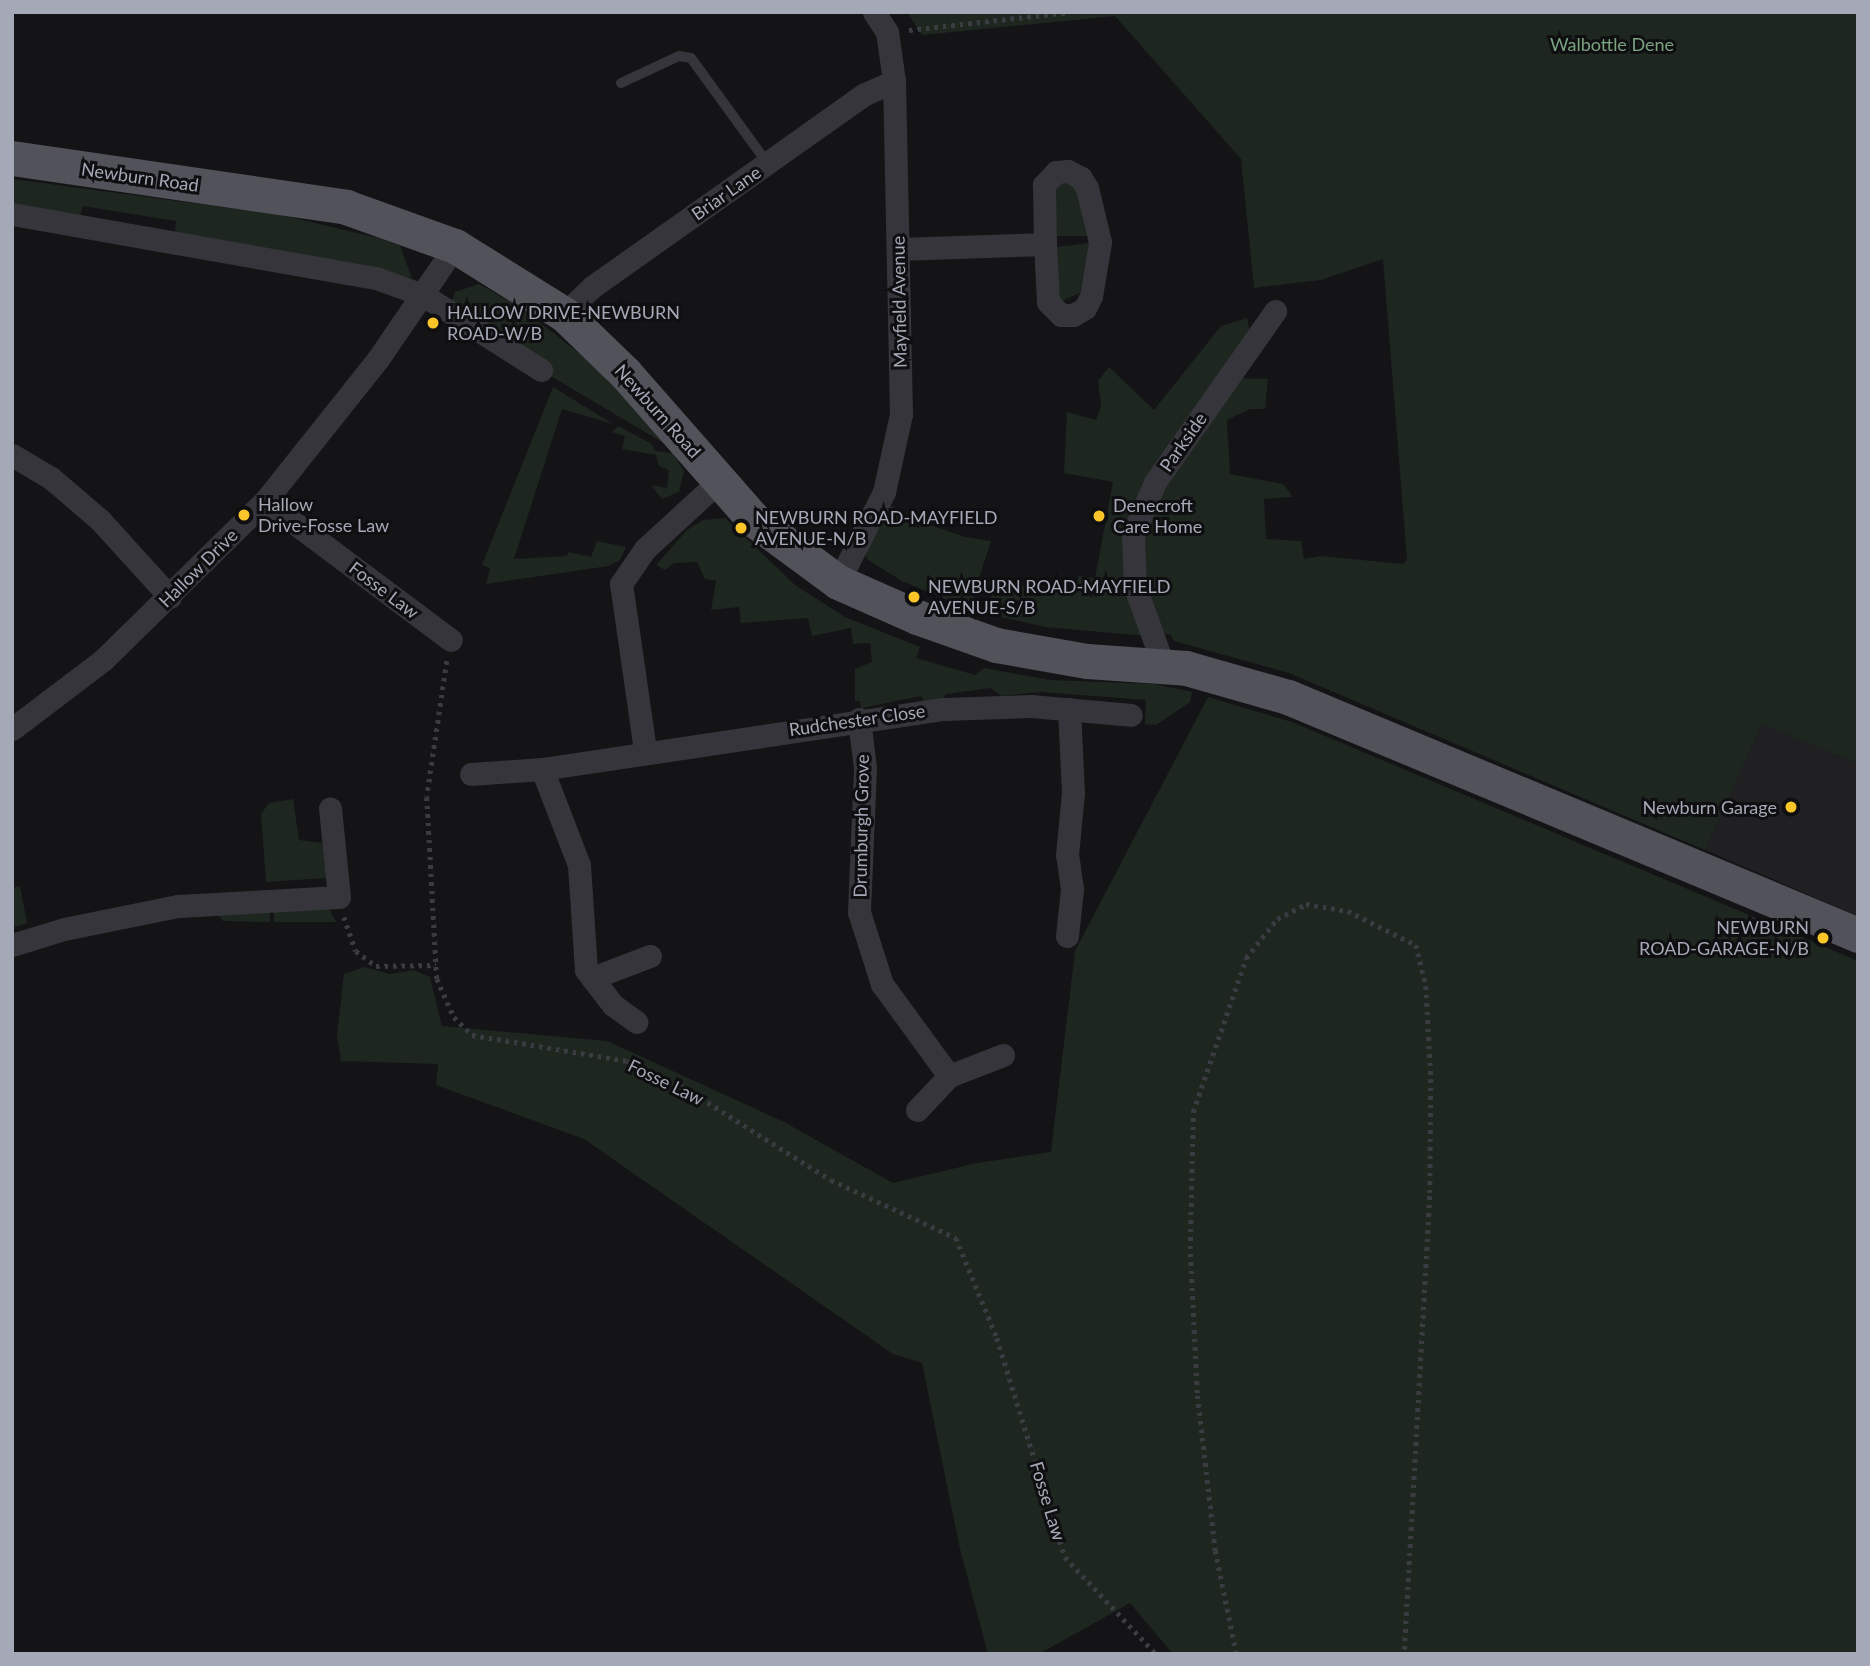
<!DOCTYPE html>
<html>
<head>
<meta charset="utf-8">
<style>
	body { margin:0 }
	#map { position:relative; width:1870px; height:1666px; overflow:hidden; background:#141416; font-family:Lato,sans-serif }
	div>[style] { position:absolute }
	.built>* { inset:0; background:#202023 }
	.green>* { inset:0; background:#1e2620 }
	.path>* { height:4.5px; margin-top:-2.25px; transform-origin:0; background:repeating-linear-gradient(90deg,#3b3c42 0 3.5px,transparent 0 8.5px) }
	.lane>* { height:10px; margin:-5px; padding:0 5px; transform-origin:5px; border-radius:5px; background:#35353b }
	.street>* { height:23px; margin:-11.5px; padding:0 11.5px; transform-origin:11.5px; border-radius:11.5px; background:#35353b }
	.primary>* { height:35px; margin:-17.5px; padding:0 17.5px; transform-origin:17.5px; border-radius:17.5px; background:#51525a }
	.dots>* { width:19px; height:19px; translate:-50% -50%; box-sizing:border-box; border:4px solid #0f0f11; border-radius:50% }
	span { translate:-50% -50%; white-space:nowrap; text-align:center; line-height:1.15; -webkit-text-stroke:6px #0f0f11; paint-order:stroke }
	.park-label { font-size:18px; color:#7ba381 }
	.street-label { font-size:18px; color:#a5a9b7 }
	.poi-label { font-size:18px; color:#a5a9b7 }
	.left { translate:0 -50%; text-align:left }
	.right { translate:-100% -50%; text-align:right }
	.frame { position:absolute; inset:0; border:14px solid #a5a9b7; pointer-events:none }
</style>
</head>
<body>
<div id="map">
	<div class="built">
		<div style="clip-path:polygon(1762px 724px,1858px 764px,1858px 916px,1705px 850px)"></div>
	</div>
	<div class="green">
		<div style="clip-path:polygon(907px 12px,1858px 12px,1858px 764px,1762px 724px,1705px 850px,1289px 673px,1174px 641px,1171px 635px,1155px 631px,1137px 586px,1149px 505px,1237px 378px,1268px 379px,1265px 409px,1250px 409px,1227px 420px,1230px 474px,1283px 484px,1293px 497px,1264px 499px,1266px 539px,1301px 541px,1304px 559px,1321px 556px,1403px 564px,1407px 560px,1383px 259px,1321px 280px,1254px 288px,1241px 159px,1115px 16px,922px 35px)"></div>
		<div style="clip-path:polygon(12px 179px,282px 215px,382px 239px,400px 246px,412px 278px,175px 232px,176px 221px,83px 206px,80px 216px,12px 205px)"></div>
		<div style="clip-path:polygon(1062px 179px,1079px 189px,1089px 236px,1056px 236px,1055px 187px)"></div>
		<div style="clip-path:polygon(1089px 243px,1080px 293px,1062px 301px,1058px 297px,1056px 247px)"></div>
		<div style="clip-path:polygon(479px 284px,521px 308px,593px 364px,665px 444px,544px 372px,452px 302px,455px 292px)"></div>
		<div style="clip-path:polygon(1247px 318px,1250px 333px,1129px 535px,1147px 636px,1045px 627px,984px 613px,998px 580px,1073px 596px,1079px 576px,1095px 578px,1113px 482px,1064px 473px,1067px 412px,1096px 420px,1101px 406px,1098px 381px,1109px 367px,1154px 410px,1221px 326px)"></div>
		<div style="clip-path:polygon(553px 387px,613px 424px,562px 409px,514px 559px,567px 556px,569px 552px,591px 557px,597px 541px,626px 547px,620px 560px,609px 566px,486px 584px,490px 568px,482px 565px)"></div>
		<div style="clip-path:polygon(618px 426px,652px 444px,655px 451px,673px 453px,684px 471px,679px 492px,662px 499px,651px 485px,667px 488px,669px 470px,659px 466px,656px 455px,622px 449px,625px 436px,612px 432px)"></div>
		<div style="clip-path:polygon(890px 505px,910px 518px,965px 537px,991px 541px,969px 609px,902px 581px,868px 560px,864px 553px)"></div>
		<div style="clip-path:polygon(725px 518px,795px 585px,845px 617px,920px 647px,916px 658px,975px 675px,984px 668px,1050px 680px,1154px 684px,1192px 692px,1190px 702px,1156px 725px,1145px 724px,1146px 700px,1041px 692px,1001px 696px,991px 688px,946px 694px,941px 702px,926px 703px,921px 696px,861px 708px,860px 701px,855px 701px,855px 669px,872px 662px,870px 643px,853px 644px,851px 628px,812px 636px,808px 618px,741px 623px,739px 607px,711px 610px,716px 581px,705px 579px,697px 562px,674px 563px,665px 570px,656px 565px,687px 530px,703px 520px)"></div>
		<div style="clip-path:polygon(1208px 697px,1292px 722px,1858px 961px,1858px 1654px,1173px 1654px,1130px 1603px,1039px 1654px,988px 1654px,960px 1549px,922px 1363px,893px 1354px,584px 1139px,436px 1085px,438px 1064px,341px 1061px,337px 1035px,344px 974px,364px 967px,390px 974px,414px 970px,430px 977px,442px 1026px,607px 1041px,784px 1122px,893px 1183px,977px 1163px,1051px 1152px,1075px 951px)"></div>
		<div style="clip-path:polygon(293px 799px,299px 840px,322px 843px,327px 878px,266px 882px,261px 814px,269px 803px)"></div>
		<div style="clip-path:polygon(20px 886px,27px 923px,12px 928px,12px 888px)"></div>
		<div style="clip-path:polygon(274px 904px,328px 907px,336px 922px,274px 922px)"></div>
		<div style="clip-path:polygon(270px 905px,270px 922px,223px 921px,213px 908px)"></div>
	</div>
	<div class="path">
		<div style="left:909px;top:30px;width:162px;rotate:-6.4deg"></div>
		<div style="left:447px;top:661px;width:137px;rotate:98.4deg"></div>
		<div style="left:427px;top:797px;width:182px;rotate:86.9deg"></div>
		<div style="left:437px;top:979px;width:42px;rotate:65.9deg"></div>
		<div style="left:454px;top:1017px;width:25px;rotate:45deg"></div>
		<div style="left:472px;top:1035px;width:157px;rotate:9.5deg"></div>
		<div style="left:627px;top:1061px;width:65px;rotate:25.4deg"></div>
		<div style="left:686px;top:1089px;width:171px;rotate:32.1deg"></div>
		<div style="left:831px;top:1180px;width:138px;rotate:24.9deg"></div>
		<div style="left:956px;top:1238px;width:108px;rotate:67.7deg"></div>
		<div style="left:997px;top:1338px;width:229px;rotate:72.8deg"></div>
		<div style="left:1065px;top:1557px;width:133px;rotate:46.8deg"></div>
		<div style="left:344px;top:917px;width:36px;rotate:71deg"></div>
		<div style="left:356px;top:951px;width:25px;rotate:37deg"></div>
		<div style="left:376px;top:966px;width:60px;rotate:-1deg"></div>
		<div style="left:1236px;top:1654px;width:105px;rotate:-101.5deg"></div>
		<div style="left:1215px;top:1551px;width:159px;rotate:-96.5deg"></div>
		<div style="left:1197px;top:1393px;width:144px;rotate:-92.8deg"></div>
		<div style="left:1190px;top:1249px;width:137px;rotate:-88.7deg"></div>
		<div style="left:1193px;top:1112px;width:163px;rotate:-71deg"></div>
		<div style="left:1246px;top:958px;width:50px;rotate:-51.5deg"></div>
		<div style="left:1277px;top:919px;width:33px;rotate:-27deg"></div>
		<div style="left:1306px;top:904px;width:43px;rotate:9.5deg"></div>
		<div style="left:1348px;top:911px;width:76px;rotate:26.6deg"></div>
		<div style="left:1416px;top:945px;width:42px;rotate:76.3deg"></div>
		<div style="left:1426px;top:986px;width:93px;rotate:86.9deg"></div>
		<div style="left:1431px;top:1079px;width:117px;rotate:90.5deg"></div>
		<div style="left:1430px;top:1196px;width:459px;rotate:93.2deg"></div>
	</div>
	<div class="lane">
		<div style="left:621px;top:83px;width:64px;rotate:-25deg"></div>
		<div style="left:679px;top:56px;width:12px;rotate:9deg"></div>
		<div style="left:691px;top:58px;width:131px;rotate:54deg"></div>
	</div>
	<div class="street">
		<div style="left:12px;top:214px;width:370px;rotate:10deg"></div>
		<div style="left:376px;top:278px;width:50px;rotate:19.9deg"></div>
		<div style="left:423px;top:295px;width:140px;rotate:32.4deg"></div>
		<div style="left:898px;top:249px;width:147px;rotate:-1.9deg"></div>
		<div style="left:1045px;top:244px;width:58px;rotate:87deg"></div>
		<div style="left:1048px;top:302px;width:18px;rotate:45deg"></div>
		<div style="left:1061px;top:315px;width:12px"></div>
		<div style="left:1073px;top:315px;width:14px;rotate:-30deg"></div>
		<div style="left:1085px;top:308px;width:13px;rotate:-63deg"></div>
		<div style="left:1091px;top:296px;width:55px;rotate:-80.5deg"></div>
		<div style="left:1100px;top:242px;width:56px;rotate:-103.5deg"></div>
		<div style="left:1087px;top:188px;width:12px;rotate:-121deg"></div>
		<div style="left:1081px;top:178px;width:15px;rotate:-152deg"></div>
		<div style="left:1068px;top:171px;width:12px;rotate:175deg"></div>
		<div style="left:1056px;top:172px;width:18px;rotate:133deg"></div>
		<div style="left:1044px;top:185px;width:59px;rotate:89deg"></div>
		<div style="left:564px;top:314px;width:39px;rotate:-44deg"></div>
		<div style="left:592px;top:287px;width:334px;rotate:-35.3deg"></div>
		<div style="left:865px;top:94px;width:32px;rotate:-24deg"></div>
		<div style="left:12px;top:455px;width:45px;rotate:30.5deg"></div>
		<div style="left:51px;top:478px;width:65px;rotate:40.6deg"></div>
		<div style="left:100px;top:520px;width:104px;rotate:47.7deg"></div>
		<div style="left:265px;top:501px;width:232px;rotate:36.8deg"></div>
		<div style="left:838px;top:582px;width:101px;rotate:-62.9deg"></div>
		<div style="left:884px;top:492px;width:80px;rotate:-77.7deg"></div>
		<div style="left:901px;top:414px;width:333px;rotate:-91.2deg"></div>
		<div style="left:894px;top:81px;width:49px;rotate:-98.1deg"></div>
		<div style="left:887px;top:32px;width:24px;rotate:-123deg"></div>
		<div style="left:1164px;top:667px;width:85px;rotate:-109.9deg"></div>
		<div style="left:1135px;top:587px;width:52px;rotate:-92.2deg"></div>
		<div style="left:1133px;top:535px;width:57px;rotate:-67.5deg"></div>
		<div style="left:1155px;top:482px;width:209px;rotate:-54.9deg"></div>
		<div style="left:859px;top:719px;width:49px;rotate:83deg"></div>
		<div style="left:865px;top:768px;width:144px;rotate:92.4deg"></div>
		<div style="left:859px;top:912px;width:76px;rotate:72.3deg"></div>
		<div style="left:882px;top:984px;width:114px;rotate:53.9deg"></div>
		<div style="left:12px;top:729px;width:114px;rotate:-37.2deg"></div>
		<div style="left:103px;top:660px;width:227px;rotate:-44.5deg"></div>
		<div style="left:265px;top:501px;width:181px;rotate:-51.5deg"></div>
		<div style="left:378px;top:359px;width:137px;rotate:-55.7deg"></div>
		<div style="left:645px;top:750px;width:168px;rotate:-98.2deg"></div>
		<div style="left:621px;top:584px;width:42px;rotate:-55.6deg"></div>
		<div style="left:645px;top:549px;width:102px;rotate:-42.6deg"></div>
		<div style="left:542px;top:769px;width:103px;rotate:68.9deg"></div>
		<div style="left:579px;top:865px;width:105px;rotate:86.2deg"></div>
		<div style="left:586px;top:970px;width:44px;rotate:52.4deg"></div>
		<div style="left:613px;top:1005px;width:29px;rotate:36deg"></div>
		<div style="left:471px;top:774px;width:71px;rotate:-4deg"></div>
		<div style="left:542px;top:769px;width:406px;rotate:-8.5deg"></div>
		<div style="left:944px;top:709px;width:87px;rotate:-2deg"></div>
		<div style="left:1031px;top:706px;width:100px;rotate:5.1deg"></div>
		<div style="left:1067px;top:936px;width:47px;rotate:-83.9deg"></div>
		<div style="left:1072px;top:889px;width:34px;rotate:-98deg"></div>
		<div style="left:1067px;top:855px;width:62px;rotate:-84.5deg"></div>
		<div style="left:1073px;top:793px;width:84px;rotate:-92.7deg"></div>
		<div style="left:12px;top:945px;width:54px;rotate:-17.1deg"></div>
		<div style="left:64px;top:929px;width:116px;rotate:-11.4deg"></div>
		<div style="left:178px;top:906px;width:161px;rotate:-3.2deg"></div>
		<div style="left:339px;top:897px;width:89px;rotate:-95.8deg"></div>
		<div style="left:592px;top:978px;width:62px;rotate:-20.8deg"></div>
		<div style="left:917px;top:1110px;width:47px;rotate:-46.7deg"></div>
		<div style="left:949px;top:1076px;width:58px;rotate:-21.3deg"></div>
	</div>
	<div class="primary">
		<div style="left:12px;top:158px;width:338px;rotate:8.3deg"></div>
		<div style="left:346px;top:207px;width:116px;rotate:19.7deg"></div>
		<div style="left:455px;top:246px;width:128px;rotate:32deg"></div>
		<div style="left:564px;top:314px;width:85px;rotate:44deg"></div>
		<div style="left:625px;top:373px;width:196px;rotate:48.7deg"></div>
		<div style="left:754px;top:520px;width:104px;rotate:36.4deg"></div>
		<div style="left:838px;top:582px;width:86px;rotate:23.9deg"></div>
		<div style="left:917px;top:617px;width:84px;rotate:19.5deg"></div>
		<div style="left:996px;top:645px;width:92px;rotate:10deg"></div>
		<div style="left:1087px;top:661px;width:99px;rotate:4deg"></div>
		<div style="left:1186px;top:668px;width:106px;rotate:15.9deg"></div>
		<div style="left:1288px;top:697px;width:618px;rotate:22.66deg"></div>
	</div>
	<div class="dots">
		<div style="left:433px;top:323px;background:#f9c529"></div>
		<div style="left:244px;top:515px;background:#f9c529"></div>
		<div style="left:1099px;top:516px;background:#f9c529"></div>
		<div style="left:741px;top:528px;background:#f9c529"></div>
		<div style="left:914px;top:597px;background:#f9c529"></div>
		<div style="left:1791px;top:807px;background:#f9c529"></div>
		<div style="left:1823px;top:938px;background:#f9c529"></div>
	</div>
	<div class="park-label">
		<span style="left:1612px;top:44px">Walbottle Dene</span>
	</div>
	<div class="street-label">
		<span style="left:140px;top:177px;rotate:8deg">Newburn Road</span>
		<span style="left:726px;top:193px;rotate:-35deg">Briar Lane</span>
		<span style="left:899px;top:302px;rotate:-91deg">Mayfield Avenue</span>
		<span style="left:658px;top:411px;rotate:48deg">Newburn Road</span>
		<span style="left:1183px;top:442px;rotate:-55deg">Parkside</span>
		<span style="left:198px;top:568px;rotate:-45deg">Hallow Drive</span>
		<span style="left:384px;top:590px;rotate:37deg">Fosse Law</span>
		<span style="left:857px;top:720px;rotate:-8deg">Rudchester Close</span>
		<span style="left:861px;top:826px;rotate:-89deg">Drumburgh Grove</span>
		<span style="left:666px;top:1082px;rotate:26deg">Fosse Law</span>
		<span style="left:1048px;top:1501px;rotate:73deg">Fosse Law</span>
	</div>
	<div class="poi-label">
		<span class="left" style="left:447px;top:323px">HALLOW DRIVE-NEWBURN<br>ROAD-W/B</span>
		<span class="left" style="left:258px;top:515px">Hallow<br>Drive-Fosse Law</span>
		<span class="left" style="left:1113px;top:516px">Denecroft<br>Care Home</span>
		<span class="left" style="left:755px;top:528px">NEWBURN ROAD-MAYFIELD<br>AVENUE-N/B</span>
		<span class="left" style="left:928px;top:597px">NEWBURN ROAD-MAYFIELD<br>AVENUE-S/B</span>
		<span class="right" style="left:1777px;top:807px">Newburn Garage</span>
		<span class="right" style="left:1809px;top:938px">NEWBURN<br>ROAD-GARAGE-N/B</span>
	</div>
	<div class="frame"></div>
</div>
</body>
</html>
